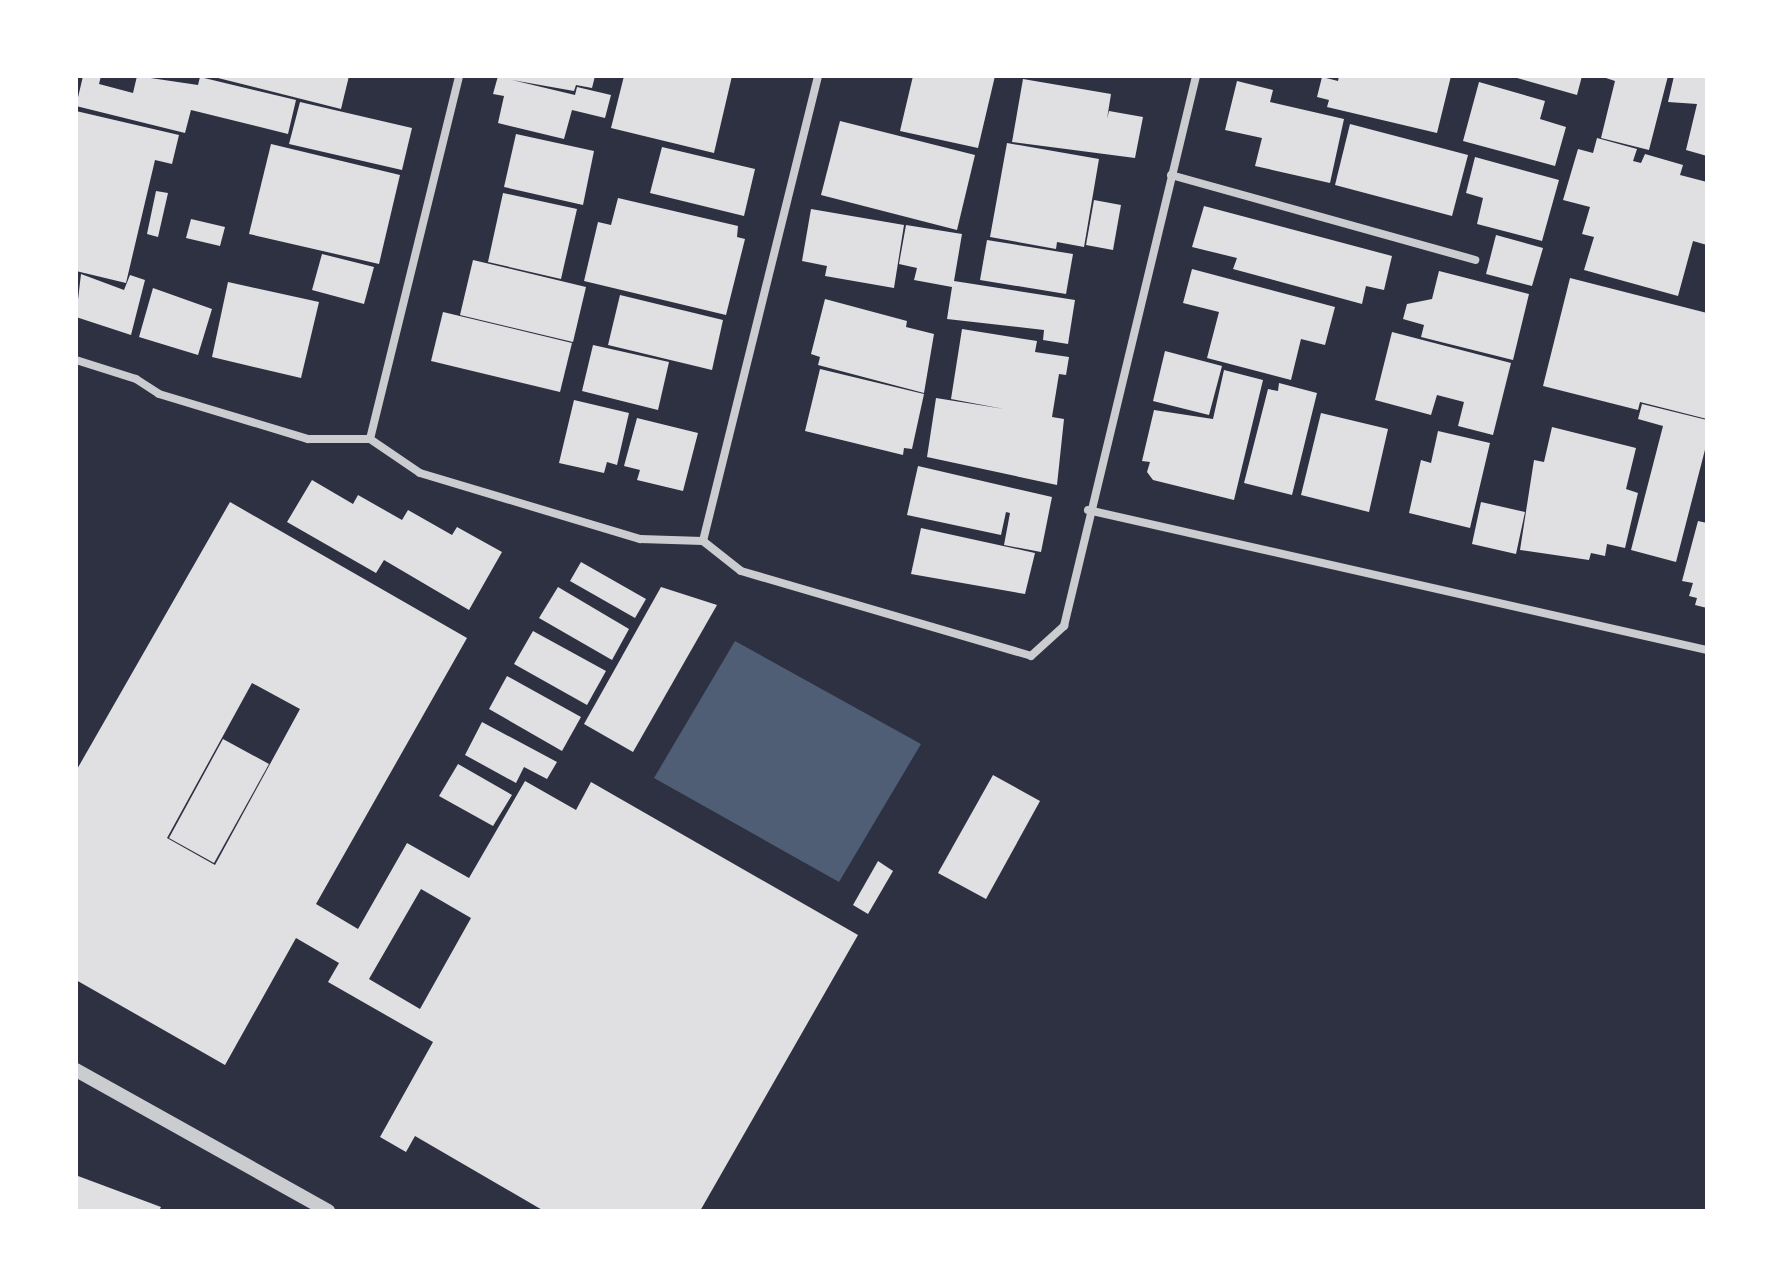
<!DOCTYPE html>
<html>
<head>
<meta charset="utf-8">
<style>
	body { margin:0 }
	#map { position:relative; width:1783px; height:1287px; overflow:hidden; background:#2d3142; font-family:Inter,sans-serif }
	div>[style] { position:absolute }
	.water>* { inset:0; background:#4f5d75 }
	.building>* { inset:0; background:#e0e0e3 }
	.minor>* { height:8px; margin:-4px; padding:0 4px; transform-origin:4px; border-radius:4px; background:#caccd0 }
	.tertiary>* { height:14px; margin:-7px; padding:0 7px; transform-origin:7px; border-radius:7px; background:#caccd0 }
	span { translate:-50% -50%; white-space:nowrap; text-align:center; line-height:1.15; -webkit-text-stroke:6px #fff; paint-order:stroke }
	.frame { position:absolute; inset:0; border:78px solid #fff; pointer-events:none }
</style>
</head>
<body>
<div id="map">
	<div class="water">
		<div style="clip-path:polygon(735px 641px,921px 744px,839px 882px,654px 778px)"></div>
	</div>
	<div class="building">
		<div style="clip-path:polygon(83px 76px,101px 76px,99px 84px,133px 93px,137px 76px,198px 85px,200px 77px,296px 100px,288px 134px,191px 110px,185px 133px,76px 106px)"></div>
		<div style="clip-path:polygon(210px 76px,349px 76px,341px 109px)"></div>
		<div style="clip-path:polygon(498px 76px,595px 76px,592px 88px,576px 85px,574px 91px,512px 80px,575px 95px,577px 87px,611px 95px,605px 118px,572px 110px,564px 139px,498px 123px,504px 96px,493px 94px)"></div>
		<div style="clip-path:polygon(624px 76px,732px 76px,714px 153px,611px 128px)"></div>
		<div style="clip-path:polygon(913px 76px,995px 76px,978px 148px,900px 131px)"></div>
		<div style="clip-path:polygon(1339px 76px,1451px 76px,1437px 133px,1327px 107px,1329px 100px,1317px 97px,1322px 77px,1338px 81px)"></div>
		<div style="clip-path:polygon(1510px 76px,1582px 76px,1577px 95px)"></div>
		<div style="clip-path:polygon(1600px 76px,1668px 76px,1649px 150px,1601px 138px,1615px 81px)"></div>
		<div style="clip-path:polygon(1674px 76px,1707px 76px,1707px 156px,1686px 150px,1697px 104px,1668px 102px)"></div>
		<div style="clip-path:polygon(1023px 79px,1111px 94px,1107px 119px,1109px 111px,1143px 117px,1135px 158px,1012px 142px)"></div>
		<div style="clip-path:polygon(1237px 81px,1273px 90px,1270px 102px,1344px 119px,1330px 183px,1255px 166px,1262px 138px,1225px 130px)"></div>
		<div style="clip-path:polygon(1479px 82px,1545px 101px,1540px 119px,1566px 127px,1555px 166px,1463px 141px)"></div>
		<div style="clip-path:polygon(300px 102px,412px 128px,402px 170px,289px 144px)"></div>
		<div style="clip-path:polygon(76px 111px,179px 135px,172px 164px,155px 160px,126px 283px,76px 271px)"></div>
		<div style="clip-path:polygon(840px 121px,975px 155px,957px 230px,821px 195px)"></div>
		<div style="clip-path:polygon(1350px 124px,1468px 155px,1452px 216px,1335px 185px)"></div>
		<div style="clip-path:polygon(516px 134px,594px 151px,583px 205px,504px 187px)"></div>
		<div style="clip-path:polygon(1597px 138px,1637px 149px,1633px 161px,1641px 163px,1645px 154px,1683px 165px,1680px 175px,1707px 182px,1707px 245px,1693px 241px,1678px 296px,1584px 270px,1594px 237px,1582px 234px,1590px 207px,1563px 200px,1578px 149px,1593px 153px)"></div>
		<div style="clip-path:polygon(1007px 143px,1099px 159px,1084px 247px,1057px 242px,1056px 249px,990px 237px)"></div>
		<div style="clip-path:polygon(271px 144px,400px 175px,379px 264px,249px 234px)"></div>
		<div style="clip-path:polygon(662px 147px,755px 169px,744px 216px,650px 193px)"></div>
		<div style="clip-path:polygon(1475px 157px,1559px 180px,1542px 241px,1477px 224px,1483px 198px,1466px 193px)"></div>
		<div style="clip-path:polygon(156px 191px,168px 193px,158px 237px,147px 234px)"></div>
		<div style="clip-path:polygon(503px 193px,577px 209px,561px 279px,488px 262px)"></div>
		<div style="clip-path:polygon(618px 198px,738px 226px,737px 237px,745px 239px,726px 315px,584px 281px,598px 222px,611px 225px)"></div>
		<div style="clip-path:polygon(1094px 200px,1121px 205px,1113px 250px,1086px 245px)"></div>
		<div style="clip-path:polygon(1204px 206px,1392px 256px,1384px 290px,1366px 286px,1362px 304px,1233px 269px,1237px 258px,1192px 247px)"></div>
		<div style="clip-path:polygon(811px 209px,904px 225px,894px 288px,825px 276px,827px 266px,802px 261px)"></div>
		<div style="clip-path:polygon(191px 219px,225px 227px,220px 246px,186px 238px)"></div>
		<div style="clip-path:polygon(906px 225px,962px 234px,954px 281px,1075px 300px,1068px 344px,1043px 340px,1044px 330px,947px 319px,952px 287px,914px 280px,917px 268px,899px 264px)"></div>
		<div style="clip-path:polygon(1496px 235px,1543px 248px,1532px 286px,1486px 274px)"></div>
		<div style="clip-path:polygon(987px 240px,1073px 254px,1066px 294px,980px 280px)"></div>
		<div style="clip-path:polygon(322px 254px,374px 267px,364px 304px,312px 290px)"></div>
		<div style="clip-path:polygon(473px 260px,586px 287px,573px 342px,460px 315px)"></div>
		<div style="clip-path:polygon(1192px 269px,1335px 307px,1325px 345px,1301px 339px,1291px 380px,1207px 358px,1219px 312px,1183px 303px)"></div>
		<div style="clip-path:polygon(1439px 271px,1529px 294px,1513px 360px,1421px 337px,1424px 325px,1403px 319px,1407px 304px,1432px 299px)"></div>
		<div style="clip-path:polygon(81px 274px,124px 290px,130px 275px,145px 280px,131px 335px,76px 317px)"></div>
		<div style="clip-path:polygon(1570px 278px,1707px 313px,1707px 419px,1640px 402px,1638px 410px,1543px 386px)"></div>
		<div style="clip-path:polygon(228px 282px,319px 302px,301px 378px,212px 357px)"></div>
		<div style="clip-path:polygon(153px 288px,212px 309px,198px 355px,139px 337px)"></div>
		<div style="clip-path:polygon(620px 295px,723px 320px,712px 370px,608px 345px)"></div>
		<div style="clip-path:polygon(825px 299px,907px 321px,906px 327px,934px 334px,924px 393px,818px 365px,820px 357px,811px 354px)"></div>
		<div style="clip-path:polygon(443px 312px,572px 343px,560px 392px,431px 361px)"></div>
		<div style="clip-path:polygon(962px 329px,1037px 341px,1035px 352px,1069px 357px,1066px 375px,1059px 374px,1052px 417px,1064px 419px,1057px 485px,927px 457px,936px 398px,1004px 409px,951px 399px)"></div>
		<div style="clip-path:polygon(1392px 332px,1511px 363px,1493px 435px,1458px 426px,1464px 402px,1437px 395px,1431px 415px,1375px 400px)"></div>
		<div style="clip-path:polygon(593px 345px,669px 362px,658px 410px,582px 391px)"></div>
		<div style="clip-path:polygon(1165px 351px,1222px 366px,1209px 415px,1153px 401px)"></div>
		<div style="clip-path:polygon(820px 369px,924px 394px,912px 449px,904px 448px,903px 455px,805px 431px)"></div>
		<div style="clip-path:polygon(1224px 370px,1263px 380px,1234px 500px,1153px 480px,1147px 472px,1150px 462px,1142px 461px,1154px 410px,1213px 419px)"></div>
		<div style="clip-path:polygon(1279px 383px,1317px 393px,1292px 495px,1244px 483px,1268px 389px,1278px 391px)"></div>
		<div style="clip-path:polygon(574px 400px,629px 413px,617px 465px,607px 462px,604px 473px,559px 463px)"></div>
		<div style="clip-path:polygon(1642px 404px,1707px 420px,1707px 442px,1676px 562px,1631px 550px,1663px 426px,1638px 419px)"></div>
		<div style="clip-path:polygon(1321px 413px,1388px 429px,1369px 512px,1301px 495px)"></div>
		<div style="clip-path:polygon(637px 418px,698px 433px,683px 491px,637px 480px,640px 470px,624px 466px)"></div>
		<div style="clip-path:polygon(1552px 427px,1636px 448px,1626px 489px,1638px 493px,1625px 548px,1607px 544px,1605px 556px,1591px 553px,1589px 560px,1520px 550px,1534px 460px,1544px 462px)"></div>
		<div style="clip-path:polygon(1438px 431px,1490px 443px,1470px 528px,1409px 513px,1421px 460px,1431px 463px)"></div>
		<div style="clip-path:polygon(918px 466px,1052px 497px,1041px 552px,1004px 545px,1010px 513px,1006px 512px,1001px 535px,907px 515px)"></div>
		<div style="clip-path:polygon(312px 480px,353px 504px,358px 495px,402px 520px,408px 510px,452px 535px,457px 527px,502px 552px,469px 610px,384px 560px,376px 573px,287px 522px)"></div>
		<div style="clip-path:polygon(evenodd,230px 502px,467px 638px,316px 904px,358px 929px,407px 843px,469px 878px,525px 781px,576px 810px,591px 782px,858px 935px,700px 1211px,544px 1211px,415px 1136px,406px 1152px,380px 1137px,433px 1042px,328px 982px,339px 963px,296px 938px,225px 1065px,76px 980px,76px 771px,230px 502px,252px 683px,300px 709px,215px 865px,167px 838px,252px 683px,230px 502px,421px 889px,471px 918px,420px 1009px,369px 979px,421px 889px)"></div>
		<div style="clip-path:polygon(1481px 502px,1525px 512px,1516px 554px,1472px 544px)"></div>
		<div style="clip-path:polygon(1698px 521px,1707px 523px,1707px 608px,1695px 605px,1697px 598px,1689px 596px,1693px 583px,1682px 581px)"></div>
		<div style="clip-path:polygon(921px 528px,1035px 553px,1025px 594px,911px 574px)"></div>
		<div style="clip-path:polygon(581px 562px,646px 599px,635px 618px,570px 581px)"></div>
		<div style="clip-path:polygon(558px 587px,629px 629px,612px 660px,539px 618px)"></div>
		<div style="clip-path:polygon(661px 587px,717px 605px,633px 752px,584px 724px)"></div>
		<div style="clip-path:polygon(533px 631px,606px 671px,587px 705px,514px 664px)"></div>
		<div style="clip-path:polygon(507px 676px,581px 717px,562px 751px,489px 709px)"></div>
		<div style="clip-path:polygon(482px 722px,557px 762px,547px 779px,524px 767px,516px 783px,465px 755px)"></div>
		<div style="clip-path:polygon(223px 739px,269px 764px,214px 863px,169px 838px)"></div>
		<div style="clip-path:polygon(458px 764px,512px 795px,493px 826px,439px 796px)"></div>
		<div style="clip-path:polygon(993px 775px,1040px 801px,986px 899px,938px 873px)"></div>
		<div style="clip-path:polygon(878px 861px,893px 871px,868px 914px,853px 905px)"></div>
		<div style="clip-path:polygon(78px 1176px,161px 1207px,159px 1211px,76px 1211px)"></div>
	</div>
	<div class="minor">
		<div style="left:1171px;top:175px;width:316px;rotate:15.6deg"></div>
		<div style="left:76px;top:360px;width:63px;rotate:17.6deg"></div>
		<div style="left:136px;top:379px;width:27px;rotate:33deg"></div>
		<div style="left:159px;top:394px;width:156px;rotate:16.8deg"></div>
		<div style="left:308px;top:439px;width:62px"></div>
		<div style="left:370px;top:439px;width:60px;rotate:34.2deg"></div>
		<div style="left:420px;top:473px;width:230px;rotate:16.7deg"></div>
		<div style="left:640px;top:539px;width:63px;rotate:1.8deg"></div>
		<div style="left:703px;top:541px;width:48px;rotate:38.3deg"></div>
		<div style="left:741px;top:571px;width:302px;rotate:16.3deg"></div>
		<div style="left:1031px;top:656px;width:45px;rotate:-42.3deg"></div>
		<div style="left:1064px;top:626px;width:566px;rotate:-76.5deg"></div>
		<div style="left:370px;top:439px;width:374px;rotate:-76.2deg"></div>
		<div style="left:1088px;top:510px;width:635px;rotate:12.74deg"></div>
		<div style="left:703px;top:541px;width:479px;rotate:-76.1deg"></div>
	</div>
	<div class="tertiary">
		<div style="left:76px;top:1070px;width:289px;rotate:29.2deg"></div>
	</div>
	<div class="frame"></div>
</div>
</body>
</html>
